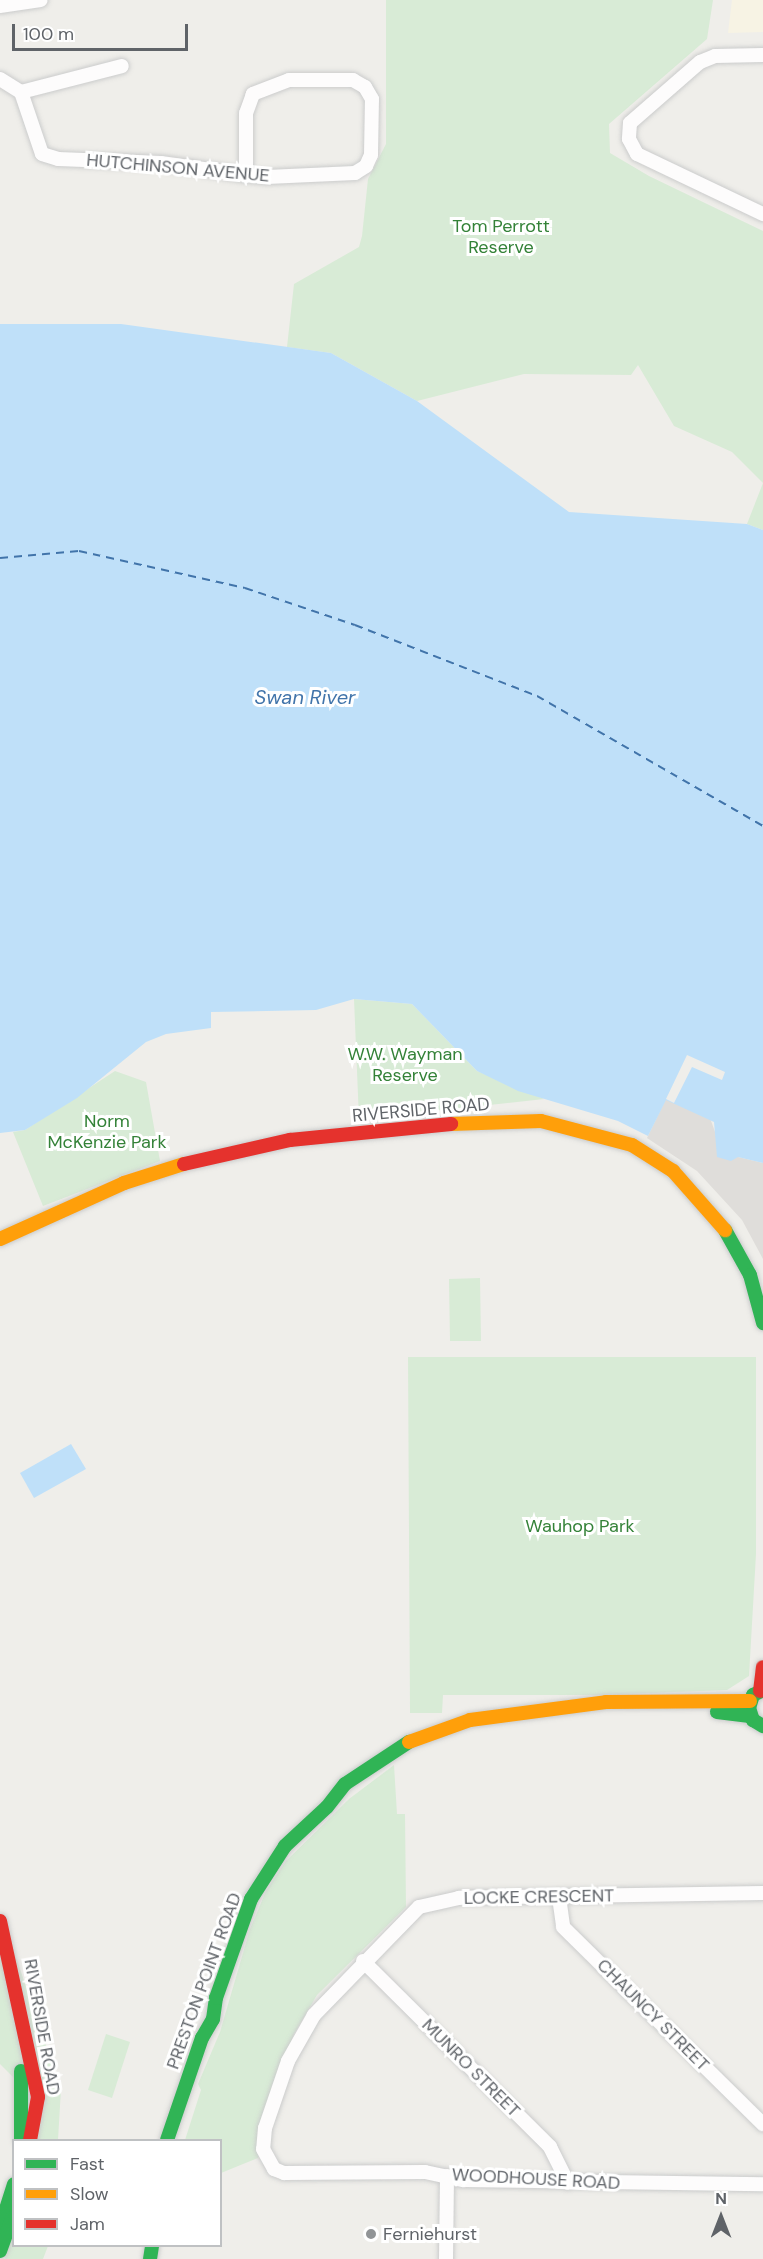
<!DOCTYPE html>
<html>
<head>
<meta charset="utf-8">
<style>
	body { margin:0 }
	#map { position:relative; width:763px; height:2259px; overflow:hidden; background:#efeeea; font-family:"DM Sans",sans-serif }
	div>[style] { position:absolute }
	.commercial>* { inset:0; background:#f7f3e4 }
	.industrial>* { inset:0; background:#dfddda }
	.green>* { inset:0; background:#d8ebd6 }
	.water>* { inset:0; background:#bfe0f9 }
	.pier>* { inset:0; background:#efeeea }
	.ferry>* { height:1.5px; margin-top:-0.75px; transform-origin:0; background:repeating-linear-gradient(90deg,#4174aa 0 8px,transparent 0 14px) }
	.roads { filter:drop-shadow(0 0 2px #cbcccc) drop-shadow(0 0 2px #cbcccc) }
	.street>* { height:14px; margin:-7px; padding:0 7px; transform-origin:7px; border-radius:7px; background:#fdfcfc }
	.fast>* { height:14px; margin:-7px; padding:0 7px; transform-origin:7px; border-radius:7px; background:#30b455 }
	.slow>* { height:14px; margin:-7px; padding:0 7px; transform-origin:7px; border-radius:7px; background:#ff9f0a }
	.jam>* { height:14px; margin:-7px; padding:0 7px; transform-origin:7px; border-radius:7px; background:#e5322d }
	.dots>* { width:16px; height:16px; translate:-50% -50%; box-sizing:border-box; border:3px solid #fff; border-radius:50% }
	span { translate:-50% -50%; white-space:nowrap; text-align:center; line-height:1.15; -webkit-text-stroke:6px #fff; paint-order:stroke }
	.street-label { font-size:18px; color:#5f6368 }
	.park-label { font-size:18px; color:#348238 }
	.poi-label { font-size:18px; color:#5f6368 }
	.left { translate:0 -50%; text-align:left }
	.water-label { font-size:20px; color:#4174aa; font-style:italic }
	.legend { position:absolute; left:12px; top:2139px; width:210px; height:108px; box-sizing:border-box; background:#fff; border:2px solid #bfc1c3; margin:0; padding:8px 10px; list-style:none; font-size:18px; color:#5f6368 }
	.legend li { display:flex; align-items:center; gap:12px; height:30px }
	.legend b { width:30px; border:2px solid #bfc1c3 }
	.north { position:absolute; left:691px; top:2187px; width:60px; height:60px; -webkit-text-stroke:4px #fff; paint-order:stroke; rotate:0deg; font-size:16px; font-weight:700; line-height:24px; text-align:center; color:#5f6368 }
	.north::after { content:''; display:block; margin:auto; width:21px; height:27px; background:#5f6368; clip-path:polygon(50% 0,100% 100%,50% 72%,0 100%) }
	.scale { position:absolute; left:12px; top:24px; width:176px; height:27px; box-sizing:border-box; border:3px solid #5f6368; border-top:0; padding-left:8px; font-size:18px; line-height:21px; white-space:nowrap; color:#5f6368; -webkit-text-stroke:4px #fff; paint-order:stroke }
</style>
</head>
<body>
<div id="map">
	<div class="commercial">
		<div style="clip-path:polygon(732px 0,763px 0,763px 32px,728px 33px)"></div>
	</div>
	<div class="industrial">
		<div style="clip-path:polygon(687px 1055px,718px 1140px,738px 1157px,763px 1163px,763px 1259px,742px 1220px,697px 1171px,647px 1138px)"></div>
	</div>
	<div class="green">
		<div style="clip-path:polygon(386px 0,713px 0,707px 39px,609px 124px,610px 153px,649px 176px,763px 231px,763px 483px,732px 452px,674px 426px,638px 365px,631px 375px,524px 374px,417px 401px,331px 353px,287px 347px,294px 284px,359px 247px,362px 236px,368px 179px,386px 144px)"></div>
		<div style="clip-path:polygon(763px 483px,763px 530px,747px 524px)"></div>
		<div style="clip-path:polygon(354px 999px,412px 1004px,477px 1071px,544px 1099px,359px 1119px)"></div>
		<div style="clip-path:polygon(115px 1071px,146px 1082px,160px 1161px,43px 1206px,13px 1132px,25px 1130px)"></div>
		<div style="clip-path:polygon(480px 1278px,481px 1341px,450px 1341px,449px 1279px)"></div>
		<div style="clip-path:polygon(408px 1357px,756px 1357px,756px 1554px,749px 1676px,727px 1690px,597px 1695px,443px 1695px,442px 1713px,410px 1713px)"></div>
		<div style="clip-path:polygon(394px 1765px,397px 1814px,405px 1814px,406px 1907px,317px 1995px,294px 2034px,277px 2077px,258px 2158px,221px 2173px,220px 2140px,185px 2140px,201px 2090px,198px 2084px,220px 2032px,250px 1929px,266px 1891px,286px 1861px,349px 1799px)"></div>
		<div style="clip-path:polygon(8px 1934px,61px 2089px,58px 2140px,31px 2140px,20px 2084px,0 2064px,0 1935px)"></div>
		<div style="clip-path:polygon(106px 2034px,130px 2042px,112px 2098px,88px 2090px)"></div>
		<div style="clip-path:polygon(13px 2221px,14px 2246px,48px 2246px,43px 2259px,5px 2259px)"></div>
	</div>
	<div class="water">
		<div style="clip-path:polygon(0 324px,121px 324px,331px 353px,417px 401px,569px 512px,747px 524px,763px 530px,763px 1163px,738px 1157px,731px 1161px,717px 1157px,714px 1122px,666px 1100px,648px 1136px,618px 1121px,518px 1091px,477px 1071px,412px 1004px,354px 999px,316px 1010px,211px 1012px,211px 1028px,166px 1034px,146px 1042px,77px 1098px,25px 1130px,0 1133px)"></div>
		<div style="clip-path:polygon(71px 1444px,86px 1469px,34px 1498px,20px 1473px)"></div>
	</div>
	<div class="pier">
		<div style="clip-path:polygon(687px 1055px,725px 1072px,722px 1080px,692px 1067px,674px 1103px,666px 1099px)"></div>
	</div>
	<div class="ferry">
		<div style="left:0;top:558px;width:79px;rotate:-5.1deg"></div>
		<div style="left:79px;top:551px;width:170px;rotate:12.6deg"></div>
		<div style="left:245px;top:588px;width:116px;rotate:18.6deg"></div>
		<div style="left:355px;top:625px;width:195px;rotate:21.3deg"></div>
		<div style="left:537px;top:696px;width:261px;rotate:29.9deg"></div>
	</div>
	<div class="roads">
		<div class="street">
			<div style="left:0;top:6px;width:41px;rotate:-8.3deg"></div>
			<div style="left:763px;top:55px;width:48px;rotate:178.8deg"></div>
			<div style="left:715px;top:56px;width:16px;rotate:158deg"></div>
			<div style="left:700px;top:62px;width:93px;rotate:138.9deg"></div>
			<div style="left:630px;top:123px;width:16px;rotate:94deg"></div>
			<div style="left:629px;top:139px;width:17px;rotate:62deg"></div>
			<div style="left:637px;top:154px;width:140px;rotate:25.5deg"></div>
			<div style="left:0;top:79px;width:25px;rotate:32deg"></div>
			<div style="left:21px;top:92px;width:65px;rotate:71.3deg"></div>
			<div style="left:42px;top:154px;width:17px;rotate:17deg"></div>
			<div style="left:58px;top:159px;width:103px;rotate:2.2deg"></div>
			<div style="left:161px;top:163px;width:86px;rotate:8deg"></div>
			<div style="left:246px;top:175px;width:21px;rotate:5deg"></div>
			<div style="left:267px;top:177px;width:88px;rotate:-2.6deg"></div>
			<div style="left:355px;top:173px;width:13px;rotate:-32deg"></div>
			<div style="left:366px;top:166px;width:12px;rotate:-66deg"></div>
			<div style="left:371px;top:155px;width:56px;rotate:-89deg"></div>
			<div style="left:372px;top:99px;width:14px;rotate:-120deg"></div>
			<div style="left:365px;top:87px;width:14px;rotate:-150deg"></div>
			<div style="left:353px;top:80px;width:64px;rotate:180deg"></div>
			<div style="left:289px;top:80px;width:39px;rotate:159deg"></div>
			<div style="left:253px;top:94px;width:20px;rotate:110deg"></div>
			<div style="left:246px;top:113px;width:62px;rotate:90deg"></div>
			<div style="left:21px;top:92px;width:104px;rotate:-14.4deg"></div>
			<div style="left:763px;top:1893px;width:304px;rotate:179.1deg"></div>
			<div style="left:459px;top:1898px;width:41px;rotate:167.3deg"></div>
			<div style="left:419px;top:1907px;width:151px;rotate:134.2deg"></div>
			<div style="left:314px;top:2015px;width:53px;rotate:119.5deg"></div>
			<div style="left:288px;top:2061px;width:71px;rotate:108.9deg"></div>
			<div style="left:265px;top:2128px;width:21px;rotate:95deg"></div>
			<div style="left:263px;top:2149px;width:23px;rotate:61deg"></div>
			<div style="left:274px;top:2169px;width:11px;rotate:22deg"></div>
			<div style="left:284px;top:2173px;width:141px;rotate:-0.4deg"></div>
			<div style="left:425px;top:2172px;width:40px;rotate:12deg"></div>
			<div style="left:464px;top:2180px;width:299px;rotate:0.8deg"></div>
			<div style="left:559px;top:1897px;width:30px;rotate:82deg"></div>
			<div style="left:563px;top:1927px;width:281px;rotate:44.6deg"></div>
			<div style="left:363px;top:1961px;width:264px;rotate:44.8deg"></div>
			<div style="left:550px;top:2147px;width:40px;rotate:63.4deg"></div>
			<div style="left:446px;top:2259px;width:83px;rotate:-89.3deg"></div>
		</div>
		<div class="fast">
			<div style="left:725px;top:1230px;width:51px;rotate:60.9deg"></div>
			<div style="left:750px;top:1275px;width:50px;rotate:74.8deg"></div>
			<div style="left:763px;top:1690px;width:11px;rotate:153deg"></div>
			<div style="left:753px;top:1695px;width:14px;rotate:107deg"></div>
			<div style="left:749px;top:1708px;width:13px;rotate:72deg"></div>
			<div style="left:753px;top:1720px;width:12px;rotate:31deg"></div>
			<div style="left:717px;top:1712px;width:33px;rotate:7deg"></div>
			<div style="left:21px;top:2071px;width:69px;rotate:90deg"></div>
			<div style="left:167px;top:2140px;width:108px;rotate:-71.1deg"></div>
			<div style="left:202px;top:2038px;width:22px;rotate:-60deg"></div>
			<div style="left:213px;top:2019px;width:21px;rotate:-82deg"></div>
			<div style="left:216px;top:1998px;width:105px;rotate:-70.5deg"></div>
			<div style="left:251px;top:1899px;width:63px;rotate:-57.3deg"></div>
			<div style="left:285px;top:1846px;width:57px;rotate:-42.9deg"></div>
			<div style="left:327px;top:1807px;width:29px;rotate:-52deg"></div>
			<div style="left:345px;top:1784px;width:77px;rotate:-33.3deg"></div>
			<div style="left:0;top:2228px;width:46px;rotate:-72.3deg"></div>
			<div style="left:0;top:2251px;width:35px;rotate:-70deg"></div>
			<div style="left:150px;top:2259px;width:13px;rotate:-81deg"></div>
		</div>
		<div class="slow">
			<div style="left:451px;top:1124px;width:90px;rotate:-1.9deg"></div>
			<div style="left:541px;top:1121px;width:94px;rotate:14.8deg"></div>
			<div style="left:632px;top:1145px;width:49px;rotate:32.4deg"></div>
			<div style="left:673px;top:1171px;width:79px;rotate:48.6deg"></div>
			<div style="left:0;top:1239px;width:136px;rotate:-24.3deg"></div>
			<div style="left:124px;top:1183px;width:63px;rotate:-17.6deg"></div>
			<div style="left:409px;top:1742px;width:65px;rotate:-19.8deg"></div>
			<div style="left:470px;top:1720px;width:137px;rotate:-7.5deg"></div>
			<div style="left:606px;top:1702px;width:144px;rotate:-0.4deg"></div>
		</div>
		<div class="jam">
			<div style="left:184px;top:1164px;width:109px;rotate:-12.8deg"></div>
			<div style="left:290px;top:1140px;width:162px;rotate:-5.7deg"></div>
			<div style="left:760px;top:1691px;width:24px;rotate:-83deg"></div>
			<div style="left:0;top:1921px;width:180px;rotate:77.8deg"></div>
			<div style="left:38px;top:2097px;width:44px;rotate:100.5deg"></div>
		</div>
	</div>
	<div class="dots">
		<div style="left:371px;top:2234px;background:#919496"></div>
	</div>
	<div class="street-label">
		<span style="left:178px;top:168px;rotate:5deg">HUTCHINSON AVENUE</span>
		<span style="left:421px;top:1110px;rotate:-5deg">RIVERSIDE ROAD</span>
		<span style="left:539px;top:1897px;rotate:-1deg">LOCKE CRESCENT</span>
		<span style="left:204px;top:1981px;rotate:-70deg">PRESTON POINT ROAD</span>
		<span style="left:653px;top:2015px;rotate:45deg">CHAUNCY STREET</span>
		<span style="left:42px;top:2027px;rotate:80deg">RIVERSIDE ROAD</span>
		<span style="left:471px;top:2068px;rotate:45deg">MUNRO STREET</span>
		<span style="left:536px;top:2179px;rotate:3deg">WOODHOUSE ROAD</span>
	</div>
	<div class="park-label">
		<span style="left:501px;top:237px">Tom Perrott<br>Reserve</span>
		<span style="left:405px;top:1065px">W.W. Wayman<br>Reserve</span>
		<span style="left:107px;top:1132px">Norm<br>McKenzie Park</span>
		<span style="left:580px;top:1526px">Wauhop Park</span>
	</div>
	<div class="poi-label">
		<span class="left" style="left:383px;top:2234px">Ferniehurst</span>
	</div>
	<div class="water-label">
		<span style="left:305px;top:697px">Swan River</span>
	</div>
	<ul class="legend">
	<li><b style="height:8px;background:#30b455"></b>Fast</li>
	<li><b style="height:8px;background:#ff9f0a"></b>Slow</li>
	<li><b style="height:8px;background:#e5322d"></b>Jam</li>
	</ul>
	<div class="north">N</div>
	<div class="scale">100 m</div>
</div>
</body>
</html>
